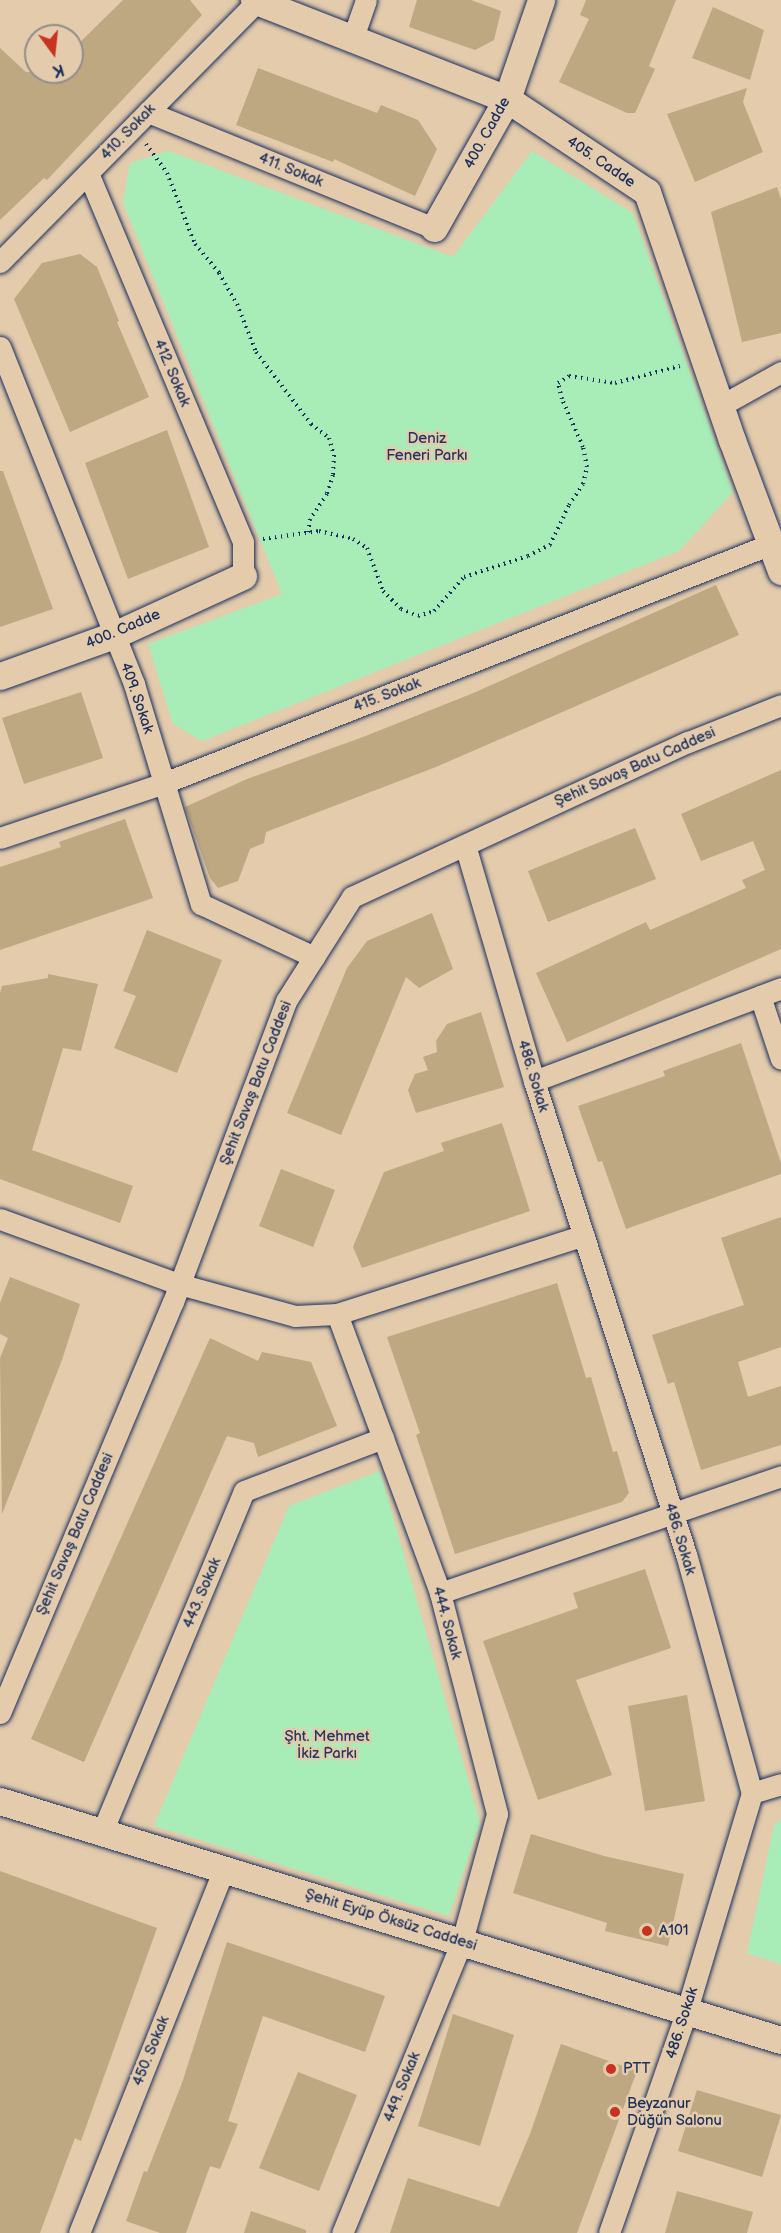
<!DOCTYPE html>
<html>
<head>
<meta charset="utf-8">
<style>
	body { margin:0 }
	#map { position:relative; width:781px; height:2233px; overflow:hidden; background:#e3cbac; font-family:"Balsamiq Sans",sans-serif }
	div>[style] { position:absolute }
	.green>* { inset:0; background:#a8edb8 }
	.building>* { inset:0; background:#bda881 }
	.path>* { height:4px; margin-top:-2px; transform-origin:0; background:repeating-linear-gradient(90deg,#1b2f5e 0 1.5px,transparent 0 6px) }
	.roads { filter:drop-shadow(0 0 2px #1b2f5e) drop-shadow(0 0 2px #1b2f5e) }
	.minor>* { height:21px; margin:-10.5px; padding:0 10.5px; transform-origin:10.5px; border-radius:10.5px; background:#e3cbac }
	.tertiary>* { height:27px; margin:-13.5px; padding:0 13.5px; transform-origin:13.5px; border-radius:13.5px; background:#e3cbac }
	.dots>* { width:16px; height:16px; translate:-50% -50%; box-sizing:border-box; border:3px solid #e3cbac; border-radius:50% }
	span { translate:-50% -50%; white-space:nowrap; text-align:center; line-height:1.15; -webkit-text-stroke:5px #e3cbac; paint-order:stroke }
	.street-label { font-size:15px; color:#1b2f5e }
	.park-label { font-size:15px; color:#223862 }
	.poi-label { font-size:15px; color:#1b2f5e }
	.left { translate:0 -50%; text-align:left }
	.north { position:absolute; left:24px; top:24px; width:60px; height:60px; box-sizing:border-box; background:#e3cbac; border:2px solid #938d8d; border-radius:50%; rotate:165deg; font-size:16px; font-weight:700; line-height:24px; text-align:center; color:#1b2f5e }
	.north::after { content:''; display:block; margin:auto; width:21px; height:27px; background:#c8321e; clip-path:polygon(50% 0,100% 100%,50% 72%,0 100%) }
</style>
</head>
<body>
<div id="map">
	<div class="green">
		<div style="clip-path:polygon(169px 151px,453px 257px,532px 151px,633px 213px,733px 492px,679px 551px,202px 741px,173px 724px,148px 644px,282px 594px,123px 203px,130px 163px)"></div>
		<div style="clip-path:polygon(380px 1471px,480px 1822px,449px 1916px,154px 1826px,289px 1506px)"></div>
		<div style="clip-path:polygon(781px 1819px,781px 1964px,747px 1953px,774px 1826px)"></div>
	</div>
	<div class="building">
		<div style="clip-path:polygon(123px 0,190px 0,202px 15px,47px 180px,44px 178px,0 220px,0 48px,26px 72px,72px 72px,72px 50px)"></div>
		<div style="clip-path:polygon(417px 0,471px 0,501px 11px,494px 40px,475px 50px,409px 27px)"></div>
		<div style="clip-path:polygon(586px 0,676px 0,649px 66px,655px 69px,635px 113px,627px 113px,559px 82px,589px 19px,580px 15px)"></div>
		<div style="clip-path:polygon(713px 7px,764px 30px,750px 80px,692px 58px)"></div>
		<div style="clip-path:polygon(258px 68px,377px 113px,381px 105px,418px 120px,437px 149px,415px 196px,334px 159px,333px 162px,236px 125px)"></div>
		<div style="clip-path:polygon(747px 88px,743px 102px,763px 152px,695px 182px,667px 114px)"></div>
		<div style="clip-path:polygon(777px 187px,781px 199px,781px 333px,742px 342px,711px 212px)"></div>
		<div style="clip-path:polygon(80px 254px,97px 267px,119px 321px,117px 322px,149px 397px,70px 432px,14px 299px,42px 263px)"></div>
		<div style="clip-path:polygon(167px 430px,209px 547px,128px 579px,85px 463px)"></div>
		<div style="clip-path:polygon(0 471px,3px 471px,53px 609px,0 627px)"></div>
		<div style="clip-path:polygon(716px 585px,739px 635px,436px 767px,266px 832px,264px 843px,250px 849px,238px 881px,218px 888px,210px 878px,185px 807px,247px 779px,363px 737px,471px 694px)"></div>
		<div style="clip-path:polygon(81px 692px,103px 758px,24px 784px,2px 718px)"></div>
		<div style="clip-path:polygon(781px 770px,781px 949px,567px 1042px,536px 973px,646px 922px,650px 930px,746px 888px,742px 880px,765px 870px,753px 841px,701px 861px,681px 814px)"></div>
		<div style="clip-path:polygon(125px 819px,153px 898px,0 950px,0 867px,61px 847px,59px 842px)"></div>
		<div style="clip-path:polygon(635px 828px,656px 879px,548px 922px,528px 871px)"></div>
		<div style="clip-path:polygon(432px 913px,453px 969px,419px 988px,406px 977px,341px 1135px,287px 1113px,347px 968px,367px 941px)"></div>
		<div style="clip-path:polygon(147px 930px,222px 960px,177px 1073px,114px 1048px,136px 996px,123px 991px)"></div>
		<div style="clip-path:polygon(48px 974px,98px 984px,81px 1051px,63px 1048px,32px 1150px,133px 1186px,120px 1223px,0 1179px,0 993px,2px 986px,48px 978px)"></div>
		<div style="clip-path:polygon(481px 1012px,504px 1087px,416px 1113px,408px 1090px,415px 1074px,428px 1070px,423px 1057px,437px 1052px,436px 1041px,447px 1024px)"></div>
		<div style="clip-path:polygon(741px 1043px,781px 1163px,781px 1174px,626px 1229px,602px 1161px,598px 1162px,578px 1106px,665px 1076px,663px 1071px)"></div>
		<div style="clip-path:polygon(502px 1123px,530px 1211px,362px 1268px,353px 1247px,384px 1172px,444px 1151px,441px 1143px)"></div>
		<div style="clip-path:polygon(281px 1169px,335px 1190px,313px 1247px,259px 1226px)"></div>
		<div style="clip-path:polygon(781px 1217px,781px 1347px,738px 1362px,748px 1397px,781px 1386px,781px 1445px,701px 1470px,674px 1382px,668px 1384px,652px 1335px,744px 1305px,721px 1238px)"></div>
		<div style="clip-path:polygon(10px 1277px,80px 1304px,62px 1360px,2px 1514px,0 1358px,8px 1338px,0 1334px,0 1303px)"></div>
		<div style="clip-path:polygon(557px 1283px,586px 1378px,591px 1377px,613px 1452px,617px 1451px,629px 1493px,622px 1502px,455px 1554px,416px 1435px,420px 1433px,387px 1337px)"></div>
		<div style="clip-path:polygon(210px 1338px,258px 1361px,262px 1352px,311px 1362px,337px 1426px,258px 1457px,254px 1443px,227px 1436px,84px 1762px,31px 1739px)"></div>
		<div style="clip-path:polygon(645px 1569px,671px 1648px,576px 1680px,612px 1775px,538px 1800px,483px 1641px,578px 1608px,573px 1593px)"></div>
		<div style="clip-path:polygon(687px 1695px,705px 1801px,645px 1811px,628px 1706px)"></div>
		<div style="clip-path:polygon(531px 1834px,604px 1856px,684px 1874px,668px 1946px,605px 1931px,607px 1923px,513px 1893px)"></div>
		<div style="clip-path:polygon(0 1871px,157px 1928px,81px 2141px,75px 2138px,40px 2233px,0 2233px)"></div>
		<div style="clip-path:polygon(227px 1942px,385px 1996px,365px 2052px,263px 2016px,228px 2121px,238px 2124px,220px 2169px,210px 2166px,186px 2233px,160px 2233px,126px 2221px,144px 2171px,147px 2172px,182px 2083px)"></div>
		<div style="clip-path:polygon(453px 2014px,514px 2035px,480px 2146px,418px 2126px)"></div>
		<div style="clip-path:polygon(561px 2044px,637px 2071px,577px 2233px,390px 2233px,408px 2178px,499px 2207px,530px 2134px)"></div>
		<div style="clip-path:polygon(298px 2072px,357px 2095px,319px 2191px,259px 2168px)"></div>
		<div style="clip-path:polygon(697px 2090px,781px 2115px,762px 2177px,678px 2151px)"></div>
		<div style="clip-path:polygon(677px 2191px,753px 2212px,747px 2233px,665px 2233px)"></div>
		<div style="clip-path:polygon(251px 2211px,306px 2230px,306px 2233px,244px 2233px)"></div>
	</div>
	<div class="path">
		<div style="left:146px;top:144px;width:36px;rotate:54deg"></div>
		<div style="left:167px;top:173px;width:76px;rotate:68.5deg"></div>
		<div style="left:195px;top:244px;width:38px;rotate:50deg"></div>
		<div style="left:219px;top:273px;width:36px;rotate:60deg"></div>
		<div style="left:237px;top:304px;width:52px;rotate:68.4deg"></div>
		<div style="left:256px;top:352px;width:91px;rotate:52.6deg"></div>
		<div style="left:311px;top:424px;width:23px;rotate:38deg"></div>
		<div style="left:329px;top:438px;width:18px;rotate:74deg"></div>
		<div style="left:334px;top:455px;width:20px;rotate:93deg"></div>
		<div style="left:333px;top:475px;width:20px;rotate:108deg"></div>
		<div style="left:327px;top:494px;width:30px;rotate:124deg"></div>
		<div style="left:310px;top:519px;width:15px;rotate:98deg"></div>
		<div style="left:263px;top:539px;width:57px;rotate:-8.1deg"></div>
		<div style="left:319px;top:531px;width:35px;rotate:13deg"></div>
		<div style="left:353px;top:539px;width:17px;rotate:33deg"></div>
		<div style="left:367px;top:548px;width:46px;rotate:69.6deg"></div>
		<div style="left:383px;top:591px;width:25px;rotate:45deg"></div>
		<div style="left:401px;top:609px;width:18px;rotate:22deg"></div>
		<div style="left:418px;top:616px;width:17px;rotate:-17deg"></div>
		<div style="left:434px;top:611px;width:45px;rotate:-48.6deg"></div>
		<div style="left:464px;top:577px;width:67px;rotate:-18.2deg"></div>
		<div style="left:528px;top:556px;width:25px;rotate:-27deg"></div>
		<div style="left:550px;top:545px;width:44px;rotate:-64.6deg"></div>
		<div style="left:569px;top:505px;width:25px;rotate:-56deg"></div>
		<div style="left:583px;top:484px;width:17px;rotate:-77deg"></div>
		<div style="left:587px;top:467px;width:20px;rotate:-101deg"></div>
		<div style="left:583px;top:447px;width:52px;rotate:-113.6deg"></div>
		<div style="left:562px;top:399px;width:16px;rotate:-104deg"></div>
		<div style="left:558px;top:383px;width:13px;rotate:-32deg"></div>
		<div style="left:569px;top:376px;width:47px;rotate:8.7deg"></div>
		<div style="left:615px;top:383px;width:67px;rotate:-14.7deg"></div>
	</div>
	<div class="roads">
		<div class="minor">
			<div style="left:352px;top:40px;width:42px;rotate:-70.7deg"></div>
			<div style="left:148px;top:112px;width:309px;rotate:22.1deg"></div>
			<div style="left:88px;top:173px;width:400px;rotate:67.2deg"></div>
			<div style="left:243px;top:542px;width:34px;rotate:90deg"></div>
			<div style="left:0;top:262px;width:365px;rotate:-45.4deg"></div>
			<div style="left:0;top:347px;width:363px;rotate:68.3deg"></div>
			<div style="left:134px;top:684px;width:230px;rotate:73.1deg"></div>
			<div style="left:201px;top:904px;width:125px;rotate:25.1deg"></div>
			<div style="left:720px;top:406px;width:70px;rotate:-29.1deg"></div>
			<div style="left:0;top:838px;width:173px;rotate:-18.5deg"></div>
			<div style="left:164px;top:783px;width:652px;rotate:-21.49deg"></div>
			<div style="left:465px;top:845px;width:246px;rotate:73.7deg"></div>
			<div style="left:534px;top:1081px;width:497px;rotate:72.2deg"></div>
			<div style="left:686px;top:1554px;width:248px;rotate:74.6deg"></div>
			<div style="left:752px;top:1793px;width:230px;rotate:106.7deg"></div>
			<div style="left:686px;top:2013px;width:233px;rotate:109.3deg"></div>
			<div style="left:760px;top:996px;width:66px;rotate:71.6deg"></div>
			<div style="left:534px;top:1081px;width:264px;rotate:-20.6deg"></div>
			<div style="left:0;top:1219px;width:190px;rotate:20deg"></div>
			<div style="left:179px;top:1284px;width:120px;rotate:15.4deg"></div>
			<div style="left:295px;top:1316px;width:42px;rotate:-2.7deg"></div>
			<div style="left:337px;top:1314px;width:259px;rotate:-17.7deg"></div>
			<div style="left:337px;top:1314px;width:297px;rotate:69.7deg"></div>
			<div style="left:440px;top:1593px;width:228px;rotate:75.5deg"></div>
			<div style="left:497px;top:1814px;width:132px;rotate:105.4deg"></div>
			<div style="left:462px;top:1941px;width:316px;rotate:112.3deg"></div>
			<div style="left:440px;top:1593px;width:361px;rotate:-18.9deg"></div>
			<div style="left:0;top:1713px;width:446px;rotate:-67.2deg"></div>
			<div style="left:173px;top:1302px;width:322px;rotate:-69.4deg"></div>
			<div style="left:286px;top:1001px;width:123px;rotate:-57.6deg"></div>
			<div style="left:352px;top:897px;width:370px;rotate:-24.8deg"></div>
			<div style="left:688px;top:742px;width:100px;rotate:-21.7deg"></div>
			<div style="left:752px;top:1793px;width:30px;rotate:-17deg"></div>
			<div style="left:102px;top:1832px;width:369px;rotate:-67.4deg"></div>
			<div style="left:244px;top:1491px;width:149px;rotate:-20.9deg"></div>
			<div style="left:79px;top:2233px;width:392px;rotate:-68.3deg"></div>
		</div>
		<div class="tertiary">
			<div style="left:254px;top:0;width:272px;rotate:21.4deg"></div>
			<div style="left:507px;top:99px;width:168px;rotate:33.6deg"></div>
			<div style="left:647px;top:192px;width:262px;rotate:71.1deg"></div>
			<div style="left:732px;top:440px;width:140px;rotate:69.5deg"></div>
			<div style="left:434px;top:228px;width:148px;rotate:-60.5deg"></div>
			<div style="left:507px;top:99px;width:105px;rotate:-71deg"></div>
			<div style="left:0;top:676px;width:121px;rotate:-19.8deg"></div>
			<div style="left:114px;top:635px;width:142px;rotate:-24.6deg"></div>
			<div style="left:0;top:1801px;width:817px;rotate:17.02deg"></div>
		</div>
	</div>
	<div class="dots">
		<div style="left:647px;top:1931px;background:#c8321e"></div>
		<div style="left:611px;top:2069px;background:#c8321e"></div>
		<div style="left:615px;top:2112px;background:#c8321e"></div>
	</div>
	<div class="street-label">
		<span style="left:128px;top:132px;rotate:-46deg">410. Sokak</span>
		<span style="left:487px;top:133px;rotate:-61deg">400. Cadde</span>
		<span style="left:601px;top:162px;rotate:34deg">405. Cadde</span>
		<span style="left:291px;top:170px;rotate:22deg">411. Sokak</span>
		<span style="left:172px;top:373px;rotate:67deg">412. Sokak</span>
		<span style="left:123px;top:629px;rotate:-23deg">400. Cadde</span>
		<span style="left:387px;top:695px;rotate:-21deg">415. Sokak</span>
		<span style="left:137px;top:698px;rotate:71deg">409. Sokak</span>
		<span style="left:635px;top:767px;rotate:-24deg">Şehit Savaş Batu Caddesi</span>
		<span style="left:533px;top:1076px;rotate:73deg">486. Sokak</span>
		<span style="left:256px;top:1083px;rotate:-69deg">Şehit Savaş Batu Caddesi</span>
		<span style="left:75px;top:1534px;rotate:-67deg">Şehit Savaş Batu Caddesi</span>
		<span style="left:680px;top:1539px;rotate:73deg">486. Sokak</span>
		<span style="left:202px;top:1593px;rotate:-67deg">443. Sokak</span>
		<span style="left:447px;top:1623px;rotate:75deg">444. Sokak</span>
		<span style="left:391px;top:1920px;rotate:17deg">Şehit Eyüp Öksüz Caddesi</span>
		<span style="left:682px;top:2023px;rotate:-72deg">486. Sokak</span>
		<span style="left:151px;top:2051px;rotate:-68deg">450. Sokak</span>
		<span style="left:402px;top:2087px;rotate:-68deg">449. Sokak</span>
	</div>
	<div class="park-label">
		<span style="left:427px;top:447px">Deniz<br>Feneri Parkı</span>
		<span style="left:327px;top:1745px">Şht. Mehmet<br>İkiz Parkı</span>
	</div>
	<div class="poi-label">
		<span class="left" style="left:659px;top:1931px">A101</span>
		<span class="left" style="left:623px;top:2069px">PTT</span>
		<span class="left" style="left:627px;top:2112px">Beyzanur<br>Düğün Salonu</span>
	</div>
	<div class="north">K</div>
</div>
</body>
</html>
